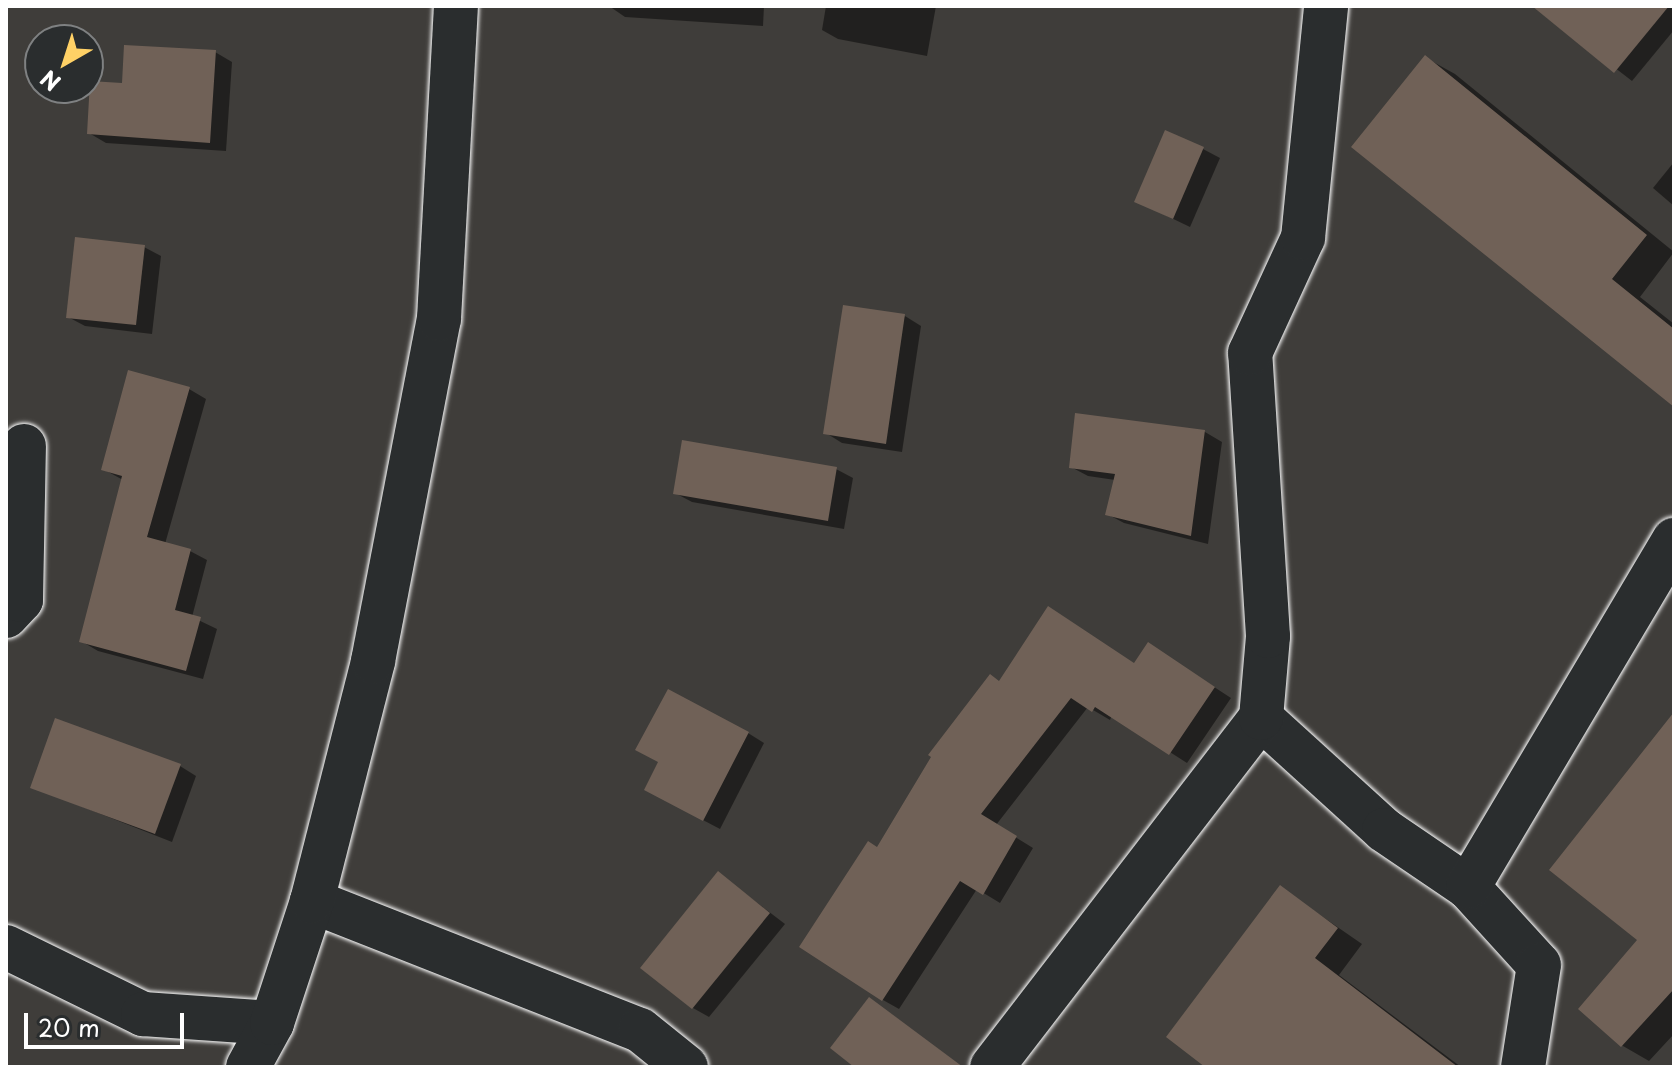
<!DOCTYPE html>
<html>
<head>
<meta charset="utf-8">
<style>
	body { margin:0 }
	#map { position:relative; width:1680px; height:1073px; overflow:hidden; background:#3f3d3a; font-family:"Playpen Sans",sans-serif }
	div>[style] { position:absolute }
	.shadow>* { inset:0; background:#0007 }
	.building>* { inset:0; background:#706157 }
	.roads { filter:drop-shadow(0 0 2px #fff) drop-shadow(0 0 2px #fff) }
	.minor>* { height:44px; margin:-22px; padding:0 22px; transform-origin:22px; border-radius:22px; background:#2a2d2e }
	span { translate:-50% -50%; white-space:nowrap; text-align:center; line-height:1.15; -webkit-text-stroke:7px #2a2d2e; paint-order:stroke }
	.frame { position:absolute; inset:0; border:8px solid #fff; pointer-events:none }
	.north { position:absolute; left:24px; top:24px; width:80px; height:80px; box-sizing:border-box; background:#2a2d2e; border:2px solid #7f8182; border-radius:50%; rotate:219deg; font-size:22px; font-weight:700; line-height:32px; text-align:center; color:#fff }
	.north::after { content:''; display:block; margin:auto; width:28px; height:36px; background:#ffd166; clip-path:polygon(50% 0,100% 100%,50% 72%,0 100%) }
	.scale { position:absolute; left:24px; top:1013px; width:160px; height:36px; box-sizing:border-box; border:4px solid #fff; border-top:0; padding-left:10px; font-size:24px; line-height:28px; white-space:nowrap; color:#fff; -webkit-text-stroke:6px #2a2d2e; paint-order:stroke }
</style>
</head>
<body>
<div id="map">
	<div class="shadow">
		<div style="clip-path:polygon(609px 6px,764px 6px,763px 26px,625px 17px)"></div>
		<div style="clip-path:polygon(826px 6px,936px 6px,927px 56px,838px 39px,822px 30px)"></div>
		<div style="clip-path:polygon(1535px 6px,1674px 6px,1674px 30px,1632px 81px)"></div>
		<div style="clip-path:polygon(215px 52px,232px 62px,226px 151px,106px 143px,89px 133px,124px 85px)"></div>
		<div style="clip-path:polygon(1426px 58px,1455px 74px,1674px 252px,1640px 297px,1674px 324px,1674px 405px)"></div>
		<div style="clip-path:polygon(1203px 149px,1220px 158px,1190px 227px,1136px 201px)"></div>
		<div style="clip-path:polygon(1674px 162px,1674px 206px,1653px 188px)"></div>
		<div style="clip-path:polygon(144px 247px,161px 256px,152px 334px,85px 326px,68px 317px)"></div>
		<div style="clip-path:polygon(905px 316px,921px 326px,902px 452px,842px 443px,826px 433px)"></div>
		<div style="clip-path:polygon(189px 389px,206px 399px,165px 544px,190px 551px,207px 560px,192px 617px,217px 629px,203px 679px,98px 651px,81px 641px,123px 480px,103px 469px)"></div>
		<div style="clip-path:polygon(1077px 416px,1205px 432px,1222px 442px,1208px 544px,1124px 523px,1107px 514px,1115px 480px,1088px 476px,1071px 467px)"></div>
		<div style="clip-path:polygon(836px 469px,853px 478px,844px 529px,692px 502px,675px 493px)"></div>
		<div style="clip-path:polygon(1165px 655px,1231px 698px,1187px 763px,1112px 715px,1110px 720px,1088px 707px,996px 825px,1033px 848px,1000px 903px,977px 889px,899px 1009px,883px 1000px,878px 849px,1000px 682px,1135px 665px)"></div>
		<div style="clip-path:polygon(1674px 718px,1674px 1034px,1649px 1061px,1623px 1046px,1580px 1009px,1640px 940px)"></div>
		<div style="clip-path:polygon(748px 733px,764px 743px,720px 829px,663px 799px)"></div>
		<div style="clip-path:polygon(180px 766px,196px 776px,172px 842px,32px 787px)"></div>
		<div style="clip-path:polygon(719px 874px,785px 924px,709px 1017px,693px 1008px)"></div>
		<div style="clip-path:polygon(1281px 888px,1362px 944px,1339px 975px,1461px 1067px,1208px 1067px)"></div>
	</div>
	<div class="building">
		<div style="clip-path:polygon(1532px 6px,1669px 6px,1614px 73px)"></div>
		<div style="clip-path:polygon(124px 45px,216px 50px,210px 143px,87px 134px,90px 81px,122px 83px)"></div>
		<div style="clip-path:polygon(1425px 55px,1647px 235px,1612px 279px,1674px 329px,1674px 407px,1351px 147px)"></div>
		<div style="clip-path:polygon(1165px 130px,1204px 147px,1173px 219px,1134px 202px)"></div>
		<div style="clip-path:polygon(75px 237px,145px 245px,136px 325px,66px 318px)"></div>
		<div style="clip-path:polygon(843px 305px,905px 314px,886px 444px,823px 434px)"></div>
		<div style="clip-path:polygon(128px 370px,190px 387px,147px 537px,191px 549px,175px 610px,201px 617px,186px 671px,79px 642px,122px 476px,101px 470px)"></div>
		<div style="clip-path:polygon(1075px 413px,1205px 430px,1191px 536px,1105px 515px,1115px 474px,1069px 468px)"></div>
		<div style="clip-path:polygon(682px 440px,837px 467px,828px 521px,673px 494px)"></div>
		<div style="clip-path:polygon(1048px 606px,1134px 663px,1148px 642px,1215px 687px,1169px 755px,1095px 707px,1092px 712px,1071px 698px,981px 814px,1017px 836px,983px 895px,960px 881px,882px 1001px,799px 947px,868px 841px,877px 847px,931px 757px,928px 755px,990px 674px,999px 681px)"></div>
		<div style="clip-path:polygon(668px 689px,749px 732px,703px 821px,644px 790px,658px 762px,635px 750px)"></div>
		<div style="clip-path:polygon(1674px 712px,1674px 989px,1621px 1047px,1578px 1009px,1637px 940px,1549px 870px)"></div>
		<div style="clip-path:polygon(55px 718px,181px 764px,155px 834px,30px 788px)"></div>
		<div style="clip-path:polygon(718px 871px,770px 913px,692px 1009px,640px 968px)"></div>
		<div style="clip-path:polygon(1280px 885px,1338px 928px,1315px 958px,1458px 1067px,1205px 1067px,1166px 1037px)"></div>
		<div style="clip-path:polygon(869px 997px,963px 1067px,854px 1067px,830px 1048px)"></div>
	</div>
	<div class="roads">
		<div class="minor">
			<div style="left:6px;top:616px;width:22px;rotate:-47deg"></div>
			<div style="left:21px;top:600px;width:154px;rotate:-88.9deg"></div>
			<div style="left:1261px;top:718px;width:166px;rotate:42.3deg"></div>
			<div style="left:1384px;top:830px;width:102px;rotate:34.2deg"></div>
			<div style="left:1468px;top:887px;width:105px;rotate:47.7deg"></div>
			<div style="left:1539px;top:965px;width:103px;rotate:98.9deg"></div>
			<div style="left:1468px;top:887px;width:404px;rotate:-59.3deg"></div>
			<div style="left:312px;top:901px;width:352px;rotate:21.5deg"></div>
			<div style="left:640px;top:1030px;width:59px;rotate:38.8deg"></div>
			<div style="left:6px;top:947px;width:153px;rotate:26.1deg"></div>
			<div style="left:143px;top:1014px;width:129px;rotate:4deg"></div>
			<div style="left:248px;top:1067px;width:50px;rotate:-61.4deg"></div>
			<div style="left:272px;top:1023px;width:128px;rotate:-71.8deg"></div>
			<div style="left:312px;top:901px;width:248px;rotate:-75.7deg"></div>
			<div style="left:373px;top:661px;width:348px;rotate:-79.1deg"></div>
			<div style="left:439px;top:319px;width:313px;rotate:-86.9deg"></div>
			<div style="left:992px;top:1067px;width:441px;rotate:-52.4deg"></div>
			<div style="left:1261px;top:718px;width:82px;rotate:-85.1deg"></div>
			<div style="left:1268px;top:636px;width:284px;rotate:-93.6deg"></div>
			<div style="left:1250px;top:353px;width:127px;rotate:-65.3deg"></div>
			<div style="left:1303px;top:238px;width:233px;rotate:-84.3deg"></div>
		</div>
	</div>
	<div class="frame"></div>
	<div class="north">N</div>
	<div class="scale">20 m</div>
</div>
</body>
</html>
